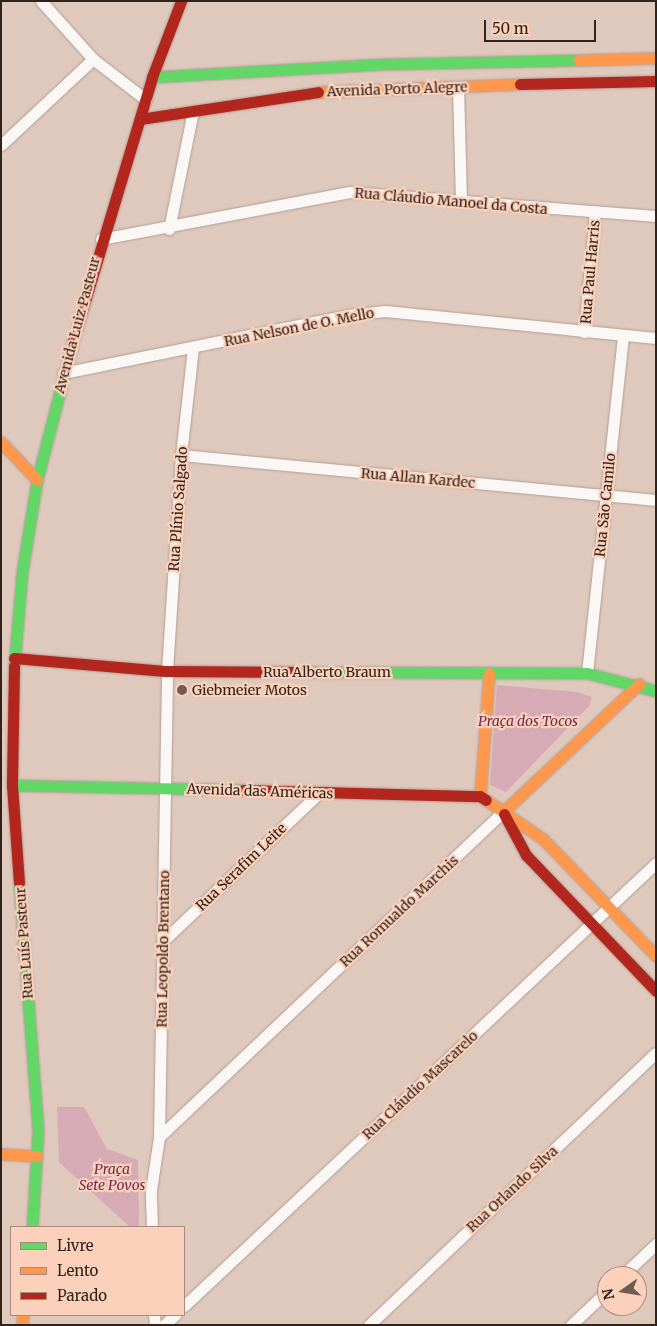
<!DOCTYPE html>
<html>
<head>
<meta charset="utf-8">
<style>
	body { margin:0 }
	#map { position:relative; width:657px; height:1326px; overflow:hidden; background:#dfc8bc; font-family:Merriweather,serif }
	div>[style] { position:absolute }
	.green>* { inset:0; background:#d6abb5 }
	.roads { filter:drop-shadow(0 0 1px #b19f96) drop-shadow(0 0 1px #b19f96) }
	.street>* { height:11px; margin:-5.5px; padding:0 5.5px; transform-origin:5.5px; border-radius:5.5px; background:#faf7f5 }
	.fast>* { height:11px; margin:-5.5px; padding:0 5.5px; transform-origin:5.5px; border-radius:5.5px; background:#63d668 }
	.slow>* { height:11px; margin:-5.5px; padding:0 5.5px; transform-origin:5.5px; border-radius:5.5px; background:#ff974d }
	.jam>* { height:11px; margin:-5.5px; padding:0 5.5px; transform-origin:5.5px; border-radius:5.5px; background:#b3261e }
	.dots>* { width:14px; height:14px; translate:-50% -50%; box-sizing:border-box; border:2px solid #fbd1bb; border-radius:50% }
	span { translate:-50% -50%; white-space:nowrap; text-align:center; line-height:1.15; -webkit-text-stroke:4.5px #fbd1bb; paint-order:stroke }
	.street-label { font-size:14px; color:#31221a }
	.poi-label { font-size:14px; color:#31221a }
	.left { translate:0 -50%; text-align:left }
	.park-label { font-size:14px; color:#732952; font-style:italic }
	.frame { position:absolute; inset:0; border:2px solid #31221a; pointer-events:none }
	.legend { position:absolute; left:10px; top:1226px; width:175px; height:90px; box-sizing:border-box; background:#fbd1bb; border:1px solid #aa8b7b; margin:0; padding:6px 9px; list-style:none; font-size:15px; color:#31221a }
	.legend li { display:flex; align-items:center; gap:10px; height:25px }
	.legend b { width:25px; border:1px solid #aa8b7b }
	.north { position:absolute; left:597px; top:1266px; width:50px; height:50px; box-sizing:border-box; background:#fbd1bb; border:1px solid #aa8b7b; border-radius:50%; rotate:257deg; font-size:14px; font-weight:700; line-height:20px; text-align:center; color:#31221a }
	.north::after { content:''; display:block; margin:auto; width:18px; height:22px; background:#6e5c53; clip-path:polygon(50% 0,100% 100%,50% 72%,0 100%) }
	.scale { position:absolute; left:484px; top:20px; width:112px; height:22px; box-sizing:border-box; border:2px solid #31221a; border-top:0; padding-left:6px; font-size:15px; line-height:18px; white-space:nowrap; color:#31221a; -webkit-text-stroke:4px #fbd1bb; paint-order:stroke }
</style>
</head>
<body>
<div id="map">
	<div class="green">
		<div style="clip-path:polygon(497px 685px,577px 692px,592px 697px,589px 706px,506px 792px,490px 785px)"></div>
		<div style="clip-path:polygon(57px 1107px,84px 1107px,107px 1149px,138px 1160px,139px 1227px,130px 1227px,59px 1162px)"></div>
	</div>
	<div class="roads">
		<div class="street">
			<div style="left:41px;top:1px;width:78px;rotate:48.1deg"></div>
			<div style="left:93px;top:59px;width:67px;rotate:37.7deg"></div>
			<div style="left:458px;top:87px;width:115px;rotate:88.5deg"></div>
			<div style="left:1px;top:145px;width:126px;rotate:-43.1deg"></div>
			<div style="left:169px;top:229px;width:120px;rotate:-78.5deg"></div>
			<div style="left:101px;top:239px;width:253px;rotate:-10.7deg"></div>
			<div style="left:350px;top:192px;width:307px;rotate:4.5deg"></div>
			<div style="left:584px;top:332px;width:121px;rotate:-84.8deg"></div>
			<div style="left:63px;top:373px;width:290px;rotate:-11.5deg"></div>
			<div style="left:347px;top:315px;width:38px;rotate:-6deg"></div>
			<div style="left:385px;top:311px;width:272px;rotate:5.7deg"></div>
			<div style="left:181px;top:455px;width:477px;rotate:5.4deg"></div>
			<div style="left:587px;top:673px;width:339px;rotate:-83.9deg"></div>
			<div style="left:164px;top:940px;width:214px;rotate:-43.5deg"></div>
			<div style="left:159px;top:1137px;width:473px;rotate:-43.4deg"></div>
			<div style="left:152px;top:1227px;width:37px;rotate:-92deg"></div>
			<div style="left:151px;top:1190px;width:54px;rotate:-81.4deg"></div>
			<div style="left:159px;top:1137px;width:466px;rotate:-89deg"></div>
			<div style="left:167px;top:671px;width:216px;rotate:-86.3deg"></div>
			<div style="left:181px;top:455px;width:108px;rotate:-83.6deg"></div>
			<div style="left:622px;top:1276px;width:47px;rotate:-43.3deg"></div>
			<div style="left:184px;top:1306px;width:647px;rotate:-43.18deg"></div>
			<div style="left:154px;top:1315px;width:10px;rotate:84deg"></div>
			<div style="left:164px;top:1325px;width:15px;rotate:-42deg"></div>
			<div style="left:369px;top:1325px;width:395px;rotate:-43.5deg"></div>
			<div style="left:571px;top:1325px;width:50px;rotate:-43.4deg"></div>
		</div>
		<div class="fast">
			<div style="left:152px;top:77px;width:236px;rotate:-3.2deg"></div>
			<div style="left:388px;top:64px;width:191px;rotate:-1.2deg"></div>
			<div style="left:14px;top:666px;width:94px;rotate:-85.1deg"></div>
			<div style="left:22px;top:572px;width:93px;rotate:-80.7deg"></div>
			<div style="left:37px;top:480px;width:144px;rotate:-75.5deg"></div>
			<div style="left:303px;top:672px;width:284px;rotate:0.2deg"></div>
			<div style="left:587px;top:673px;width:71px;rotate:14.6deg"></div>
			<div style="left:12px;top:785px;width:231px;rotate:1.2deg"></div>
			<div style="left:19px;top:883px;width:248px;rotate:85.6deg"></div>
			<div style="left:38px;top:1130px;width:97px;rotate:93.5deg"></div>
		</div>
		<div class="slow">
			<div style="left:579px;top:60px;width:77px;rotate:-1.5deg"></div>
			<div style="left:318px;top:92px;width:202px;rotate:-2.3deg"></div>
			<div style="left:1px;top:442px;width:52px;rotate:46.5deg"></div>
			<div style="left:480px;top:796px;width:123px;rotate:-85.8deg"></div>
			<div style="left:486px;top:800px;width:69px;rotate:34.4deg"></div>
			<div style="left:543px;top:839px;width:163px;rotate:46deg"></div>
			<div style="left:503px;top:812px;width:187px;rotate:-43.3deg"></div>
			<div style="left:1px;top:1154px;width:36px;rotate:3deg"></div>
			<div style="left:22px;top:1325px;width:10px;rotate:-84deg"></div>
		</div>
		<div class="jam">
			<div style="left:520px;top:84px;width:136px;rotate:-1.3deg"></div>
			<div style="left:140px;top:119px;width:180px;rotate:-8.6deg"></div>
			<div style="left:73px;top:341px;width:276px;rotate:-73.3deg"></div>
			<div style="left:152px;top:77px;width:81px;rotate:-69.1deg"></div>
			<div style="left:14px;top:658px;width:154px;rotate:4.9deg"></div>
			<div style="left:167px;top:671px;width:136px;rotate:0.4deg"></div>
			<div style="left:14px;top:666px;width:119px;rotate:91deg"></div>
			<div style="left:12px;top:785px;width:98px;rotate:85.9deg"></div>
			<div style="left:243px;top:790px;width:237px;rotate:1.5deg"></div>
			<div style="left:480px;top:796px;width:7px;rotate:34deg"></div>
			<div style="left:504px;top:814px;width:47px;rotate:61.8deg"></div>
			<div style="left:526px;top:855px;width:188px;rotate:46.3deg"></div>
		</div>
	</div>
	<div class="dots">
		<div style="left:182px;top:690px;background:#6e5c53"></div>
	</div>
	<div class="street-label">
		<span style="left:397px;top:89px;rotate:-2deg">Avenida Porto Alegre</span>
		<span style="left:451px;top:201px;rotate:5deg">Rua Cláudio Manoel da Costa</span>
		<span style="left:590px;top:272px;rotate:-85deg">Rua Paul Harris</span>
		<span style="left:77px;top:325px;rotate:-75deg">Avenida Luiz Pasteur</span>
		<span style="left:299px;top:327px;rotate:-11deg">Rua Nelson de O. Mello</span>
		<span style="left:418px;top:478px;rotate:5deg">Rua Allan Kardec</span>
		<span style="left:605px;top:505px;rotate:-84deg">Rua São Camilo</span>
		<span style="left:178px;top:509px;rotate:-86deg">Rua Plínio Salgado</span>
		<span style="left:327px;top:672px">Rua Alberto Braum</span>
		<span style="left:260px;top:791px;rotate:2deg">Avenida das Américas</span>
		<span style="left:241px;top:867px;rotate:-44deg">Rua Serafim Leite</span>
		<span style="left:399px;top:911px;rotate:-43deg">Rua Romualdo Marchis</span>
		<span style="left:24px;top:943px;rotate:-94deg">Rua Luís Pasteur</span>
		<span style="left:163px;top:949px;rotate:-89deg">Rua Leopoldo Brentano</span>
		<span style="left:420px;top:1085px;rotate:-43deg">Rua Cláudio Mascarelo</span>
		<span style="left:512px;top:1189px;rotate:-43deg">Rua Orlando Silva</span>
	</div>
	<div class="poi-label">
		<span class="left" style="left:192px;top:690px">Giebmeier Motos</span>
	</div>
	<div class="park-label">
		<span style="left:528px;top:721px">Praça dos Tocos</span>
		<span style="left:112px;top:1177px">Praça<br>Sete Povos</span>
	</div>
	<div class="frame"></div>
	<ul class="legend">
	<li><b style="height:6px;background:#63d668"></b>Livre</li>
	<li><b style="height:6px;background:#ff974d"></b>Lento</li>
	<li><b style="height:6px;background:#b3261e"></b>Parado</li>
	</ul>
	<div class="north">N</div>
	<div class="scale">50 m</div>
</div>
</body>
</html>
